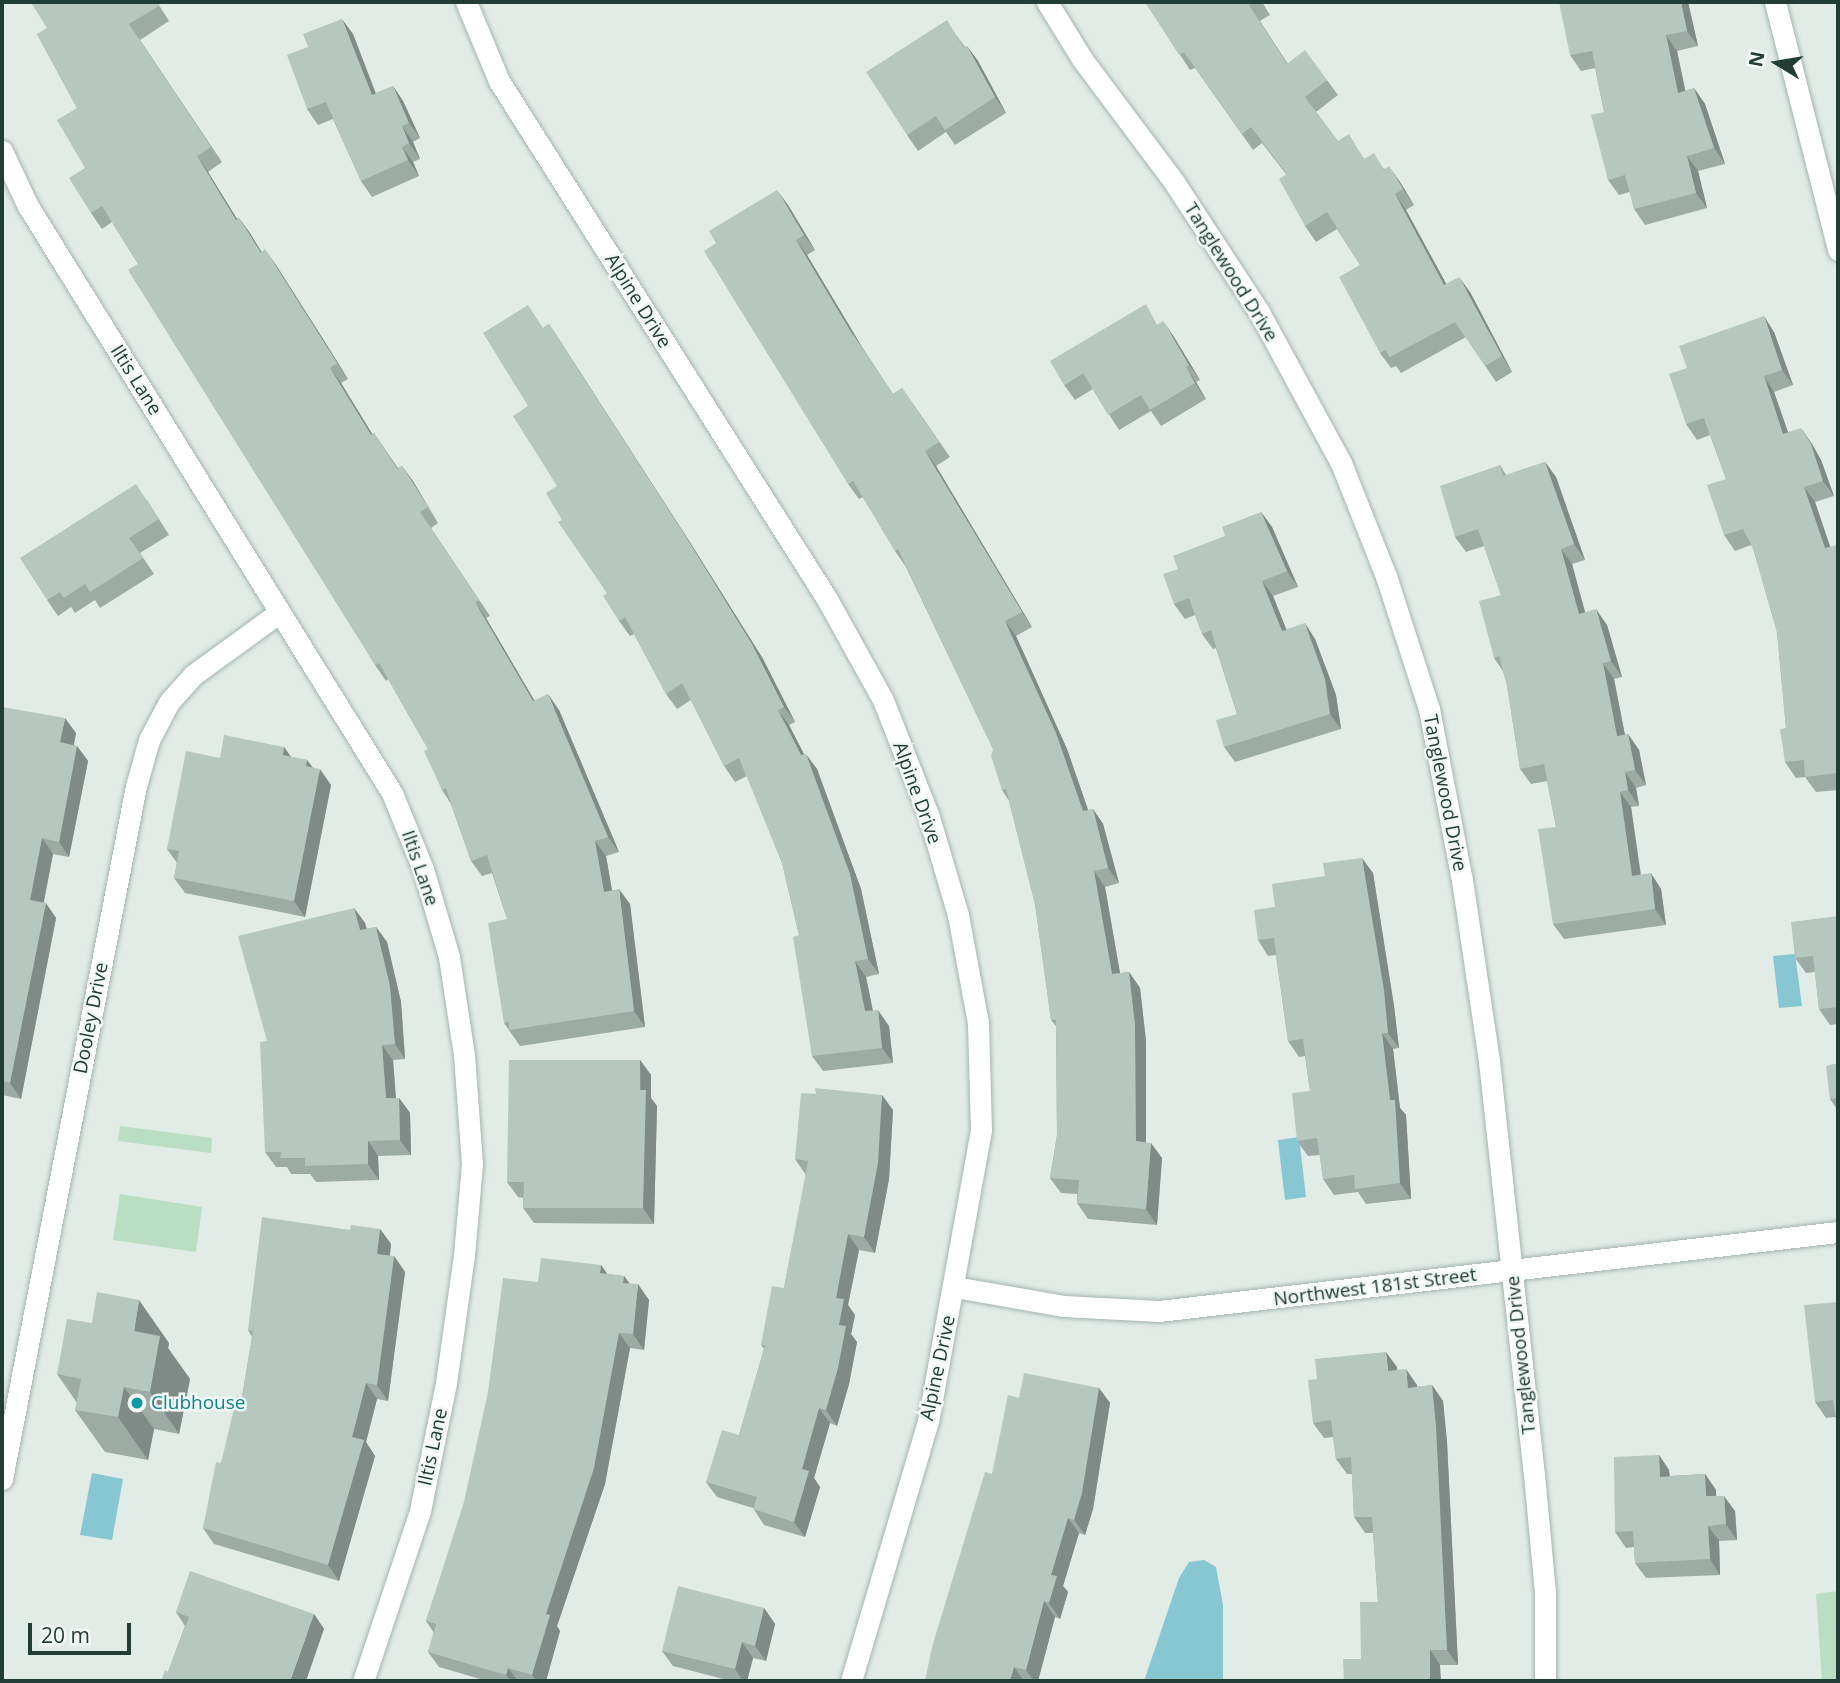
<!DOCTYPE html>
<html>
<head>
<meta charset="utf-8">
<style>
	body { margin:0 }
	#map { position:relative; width:1840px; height:1683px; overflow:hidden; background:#e1ece7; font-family:"Open Sans",sans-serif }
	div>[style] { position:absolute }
	.green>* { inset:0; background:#b9dec3 }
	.water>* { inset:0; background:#87c7d2 }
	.roads { filter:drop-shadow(0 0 2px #a4b4ae) drop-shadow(0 0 2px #a4b4ae) }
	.street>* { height:21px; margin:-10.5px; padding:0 10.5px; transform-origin:10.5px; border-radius:10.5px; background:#fff }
	.wall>* { inset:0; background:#9daba5 }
	.shaded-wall>* { inset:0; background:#7f8b86 }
	.building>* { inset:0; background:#b6c7c0 }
	.dots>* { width:19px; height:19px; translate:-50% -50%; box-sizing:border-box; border:4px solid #f1f8f5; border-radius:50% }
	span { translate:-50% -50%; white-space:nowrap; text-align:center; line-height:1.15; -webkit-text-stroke:5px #f1f8f5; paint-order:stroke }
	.street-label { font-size:19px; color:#213d35 }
	.culture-label { font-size:19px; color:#0d838f }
	.left { translate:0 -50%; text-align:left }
	.frame { position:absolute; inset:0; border:4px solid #213d35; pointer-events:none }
	.north { position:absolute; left:1742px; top:28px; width:70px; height:70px; -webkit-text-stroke:5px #f1f8f5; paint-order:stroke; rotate:281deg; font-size:19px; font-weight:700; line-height:28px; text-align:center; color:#213d35 }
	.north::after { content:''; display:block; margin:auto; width:24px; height:32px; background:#213d35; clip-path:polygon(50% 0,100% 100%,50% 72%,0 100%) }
	.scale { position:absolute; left:28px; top:1623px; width:103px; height:32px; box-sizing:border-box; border:4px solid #213d35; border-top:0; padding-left:9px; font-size:21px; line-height:24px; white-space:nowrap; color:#213d35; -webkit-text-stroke:5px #f1f8f5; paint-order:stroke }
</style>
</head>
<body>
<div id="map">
	<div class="green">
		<div style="clip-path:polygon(120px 1126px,212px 1138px,211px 1153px,118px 1141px)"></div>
		<div style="clip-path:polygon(120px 1194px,202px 1207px,196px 1252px,113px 1240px)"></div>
		<div style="clip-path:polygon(1838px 1591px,1838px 1681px,1822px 1681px,1816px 1594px)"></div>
	</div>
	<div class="water">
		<div style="clip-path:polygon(1795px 954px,1802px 1006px,1779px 1008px,1773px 956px)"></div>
		<div style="clip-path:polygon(1299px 1137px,1306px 1197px,1285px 1200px,1278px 1140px)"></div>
		<div style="clip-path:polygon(92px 1473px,123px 1479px,112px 1540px,80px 1535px)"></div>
		<div style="clip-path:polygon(1204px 1560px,1216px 1567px,1223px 1605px,1223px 1681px,1144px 1681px,1179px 1578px,1189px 1562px)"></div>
	</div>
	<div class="roads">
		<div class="street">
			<div style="left:466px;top:2px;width:86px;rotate:67.3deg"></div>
			<div style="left:499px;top:81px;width:613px;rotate:57.66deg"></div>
			<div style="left:827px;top:599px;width:115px;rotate:61deg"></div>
			<div style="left:883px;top:700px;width:126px;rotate:68.5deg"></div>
			<div style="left:929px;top:817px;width:102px;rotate:73.5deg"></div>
			<div style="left:958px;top:915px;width:110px;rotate:79.5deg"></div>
			<div style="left:978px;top:1023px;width:107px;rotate:88.4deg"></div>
			<div style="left:981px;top:1130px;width:296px;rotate:100.3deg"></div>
			<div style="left:928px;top:1421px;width:271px;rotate:106.5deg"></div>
			<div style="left:1047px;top:2px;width:67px;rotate:58.4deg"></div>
			<div style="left:1082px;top:59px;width:154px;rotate:53.2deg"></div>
			<div style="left:1174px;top:182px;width:155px;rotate:56.8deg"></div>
			<div style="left:1259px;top:312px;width:172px;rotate:61.5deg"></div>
			<div style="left:1341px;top:463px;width:122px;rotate:68.3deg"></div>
			<div style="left:1386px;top:576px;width:140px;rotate:72.1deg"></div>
			<div style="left:1429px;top:709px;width:174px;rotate:79.1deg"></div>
			<div style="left:1462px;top:880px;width:183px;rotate:81.5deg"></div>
			<div style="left:1489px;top:1061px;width:415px;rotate:83.8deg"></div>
			<div style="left:1534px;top:1474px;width:119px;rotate:84.7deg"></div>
			<div style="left:1545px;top:1592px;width:89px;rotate:90deg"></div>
			<div style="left:1775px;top:2px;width:256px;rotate:75.7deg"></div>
			<div style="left:2px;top:151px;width:61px;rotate:64.7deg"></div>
			<div style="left:28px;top:206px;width:691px;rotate:58.2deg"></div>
			<div style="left:392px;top:793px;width:82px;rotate:67.8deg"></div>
			<div style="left:423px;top:869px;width:92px;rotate:73.5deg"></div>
			<div style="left:449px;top:957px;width:99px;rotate:81.3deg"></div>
			<div style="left:464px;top:1055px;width:109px;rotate:85.8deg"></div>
			<div style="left:472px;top:1164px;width:91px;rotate:95deg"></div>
			<div style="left:464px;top:1255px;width:129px;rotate:98deg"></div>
			<div style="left:446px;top:1383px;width:131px;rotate:101.5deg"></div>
			<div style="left:420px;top:1511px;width:179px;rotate:108.5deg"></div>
			<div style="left:955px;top:1287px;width:111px;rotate:9.9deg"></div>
			<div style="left:1064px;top:1306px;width:95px;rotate:3deg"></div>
			<div style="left:1159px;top:1311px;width:684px;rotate:-6.64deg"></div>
			<div style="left:2px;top:1479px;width:706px;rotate:-79.06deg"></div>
			<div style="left:136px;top:786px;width:48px;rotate:-74.2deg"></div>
			<div style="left:149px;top:740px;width:43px;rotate:-62.2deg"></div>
			<div style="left:169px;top:702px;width:36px;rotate:-48deg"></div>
			<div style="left:193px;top:675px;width:107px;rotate:-35.9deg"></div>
		</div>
	</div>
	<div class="wall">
		<div style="clip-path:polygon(157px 2px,169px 21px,140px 40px,222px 162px,208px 172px,237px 219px,239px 218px,262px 252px,276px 265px,322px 337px,348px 379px,341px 383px,372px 434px,374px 433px,398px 468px,402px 466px,438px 523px,431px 528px,490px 616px,486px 618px,534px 700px,559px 710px,619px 852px,606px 856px,612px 890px,630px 904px,645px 1027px,520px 1046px,504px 1023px,507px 919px,492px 873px,482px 876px,471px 861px,451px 804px,442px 790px,428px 749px,388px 679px,386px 681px,375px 665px,138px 264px,112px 222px,102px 229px,91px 213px,77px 108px,37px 34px)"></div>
		<div style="clip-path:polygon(1145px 2px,1262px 2px,1270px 15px,1260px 21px,1288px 64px,1327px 80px,1338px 95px,1316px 112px,1338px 141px,1365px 159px,1385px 169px,1400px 182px,1414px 205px,1406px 210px,1446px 284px,1470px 292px,1512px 372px,1496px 382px,1466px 337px,1401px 373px,1396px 366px,1391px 368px,1380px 353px,1360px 265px,1337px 229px,1316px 242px,1305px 226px,1286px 174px,1262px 143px,1253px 150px,1195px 68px,1190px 70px)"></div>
		<div style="clip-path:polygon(1688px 2px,1698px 46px,1677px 51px,1685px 91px,1694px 88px,1705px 104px,1725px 164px,1698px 171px,1707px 208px,1645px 225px,1634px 209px,1630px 192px,1619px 195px,1608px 180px,1604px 112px,1595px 68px,1581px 71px,1570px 55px)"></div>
		<div style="clip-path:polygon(353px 34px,376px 93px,393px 86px,403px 101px,420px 138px,413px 142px,420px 159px,413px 162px,419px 176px,372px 197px,361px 181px,333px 119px,318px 125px,307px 109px)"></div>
		<div style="clip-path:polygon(957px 36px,965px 47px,967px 46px,978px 61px,1006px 113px,955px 145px,946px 132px,918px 151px,907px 135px)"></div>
		<div style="clip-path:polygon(788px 205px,815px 250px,807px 255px,862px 347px,893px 394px,902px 388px,950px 457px,936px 466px,1032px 627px,1016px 636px,1067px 749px,1088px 810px,1093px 809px,1103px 824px,1119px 883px,1105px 887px,1120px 973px,1129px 972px,1140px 988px,1146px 1041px,1146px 1142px,1162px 1158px,1157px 1225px,1088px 1219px,1077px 1203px,1077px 1194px,1061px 1193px,1050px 1178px,1057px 1135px,1056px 1026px,1051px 1020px,1035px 904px,1009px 801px,1002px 790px,993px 749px,906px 567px,895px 551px,863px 497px,859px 499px,848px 484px)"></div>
		<div style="clip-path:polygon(549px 324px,691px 544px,763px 659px,795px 722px,789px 725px,804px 754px,817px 769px,861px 889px,879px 974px,866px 977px,873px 1011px,889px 1026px,893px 1063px,823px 1071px,812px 1056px,799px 935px,782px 863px,747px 776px,735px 782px,724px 766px,691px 700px,677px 709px,666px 694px,634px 634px,630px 636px,619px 621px,607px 593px,562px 520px,557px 486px,528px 406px,544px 327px)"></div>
		<div style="clip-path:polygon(1159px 324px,1174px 337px,1200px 380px,1196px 382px,1206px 399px,1161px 426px,1151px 411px,1119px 430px,1093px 389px,1075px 400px,1064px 385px)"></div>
		<div style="clip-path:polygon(1774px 332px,1793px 385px,1774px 392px,1788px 432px,1812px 444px,1821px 460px,1834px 496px,1815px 502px,1830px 547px,1838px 545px,1838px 790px,1816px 792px,1805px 777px,1796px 778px,1785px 762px,1786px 728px,1777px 632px,1753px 548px,1751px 545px,1735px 551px,1724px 535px,1726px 479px,1710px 435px,1697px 440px,1686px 424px)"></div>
		<div style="clip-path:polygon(1545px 462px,1556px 477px,1585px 560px,1572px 564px,1585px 613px,1607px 625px,1622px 677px,1614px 679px,1625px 735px,1628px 734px,1639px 750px,1646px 785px,1636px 788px,1639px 806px,1631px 807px,1641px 875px,1661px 889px,1666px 925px,1564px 939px,1553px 924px,1556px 827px,1547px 781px,1531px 784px,1520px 769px,1507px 685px,1503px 671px,1494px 658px,1501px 595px,1484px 546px,1466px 552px,1455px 537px,1500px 465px,1506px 475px)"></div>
		<div style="clip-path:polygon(147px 500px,169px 535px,140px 553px,154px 574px,100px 608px,95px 600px,75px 613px,71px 607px,58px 616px,47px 600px)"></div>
		<div style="clip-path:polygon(1261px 512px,1272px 527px,1298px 587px,1273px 596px,1286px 629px,1315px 639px,1336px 695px,1341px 729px,1235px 762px,1224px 747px,1237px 714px,1216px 648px,1213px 649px,1202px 634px,1195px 615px,1185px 619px,1174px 604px,1178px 569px)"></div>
		<div style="clip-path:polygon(2px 707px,76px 733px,74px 745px,77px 746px,88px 761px,69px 857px,53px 854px,44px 902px,56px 918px,21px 1099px,2px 1095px)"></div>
		<div style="clip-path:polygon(284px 747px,291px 757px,307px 760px,313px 768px,331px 785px,305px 917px,185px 893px,174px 878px,177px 863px,167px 849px,220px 758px)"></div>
		<div style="clip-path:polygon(1373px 873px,1394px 1006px,1399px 1048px,1393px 1049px,1400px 1108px,1406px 1115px,1411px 1199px,1366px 1204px,1358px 1192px,1334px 1195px,1323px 1179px,1320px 1155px,1308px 1156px,1297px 1141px,1310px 1091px,1305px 1056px,1299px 1057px,1288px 1041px,1276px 955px,1268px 956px,1258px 940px)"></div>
		<div style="clip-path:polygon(354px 908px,365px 923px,367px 929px,376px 927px,387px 942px,401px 1002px,405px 1059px,393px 1060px,396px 1098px,399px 1098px,410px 1113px,411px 1155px,378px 1156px,379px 1180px,316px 1182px,310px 1174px,291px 1174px,287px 1167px,276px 1167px,265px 1152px,267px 1041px)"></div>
		<div style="clip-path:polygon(1838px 916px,1838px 1024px,1830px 1025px,1819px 1009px,1815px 972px,1806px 973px,1795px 958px)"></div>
		<div style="clip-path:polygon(640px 1060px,651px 1075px,651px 1098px,657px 1106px,654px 1224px,534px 1223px,523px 1208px,523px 1198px,518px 1197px,507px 1182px)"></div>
		<div style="clip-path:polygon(1838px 1063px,1838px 1111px,1830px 1099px)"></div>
		<div style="clip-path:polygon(893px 1110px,889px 1179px,875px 1253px,859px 1250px,848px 1305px,855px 1315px,851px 1334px,857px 1342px,849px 1384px,837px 1426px,830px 1423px,814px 1478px,820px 1487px,805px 1537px,764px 1525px,753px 1508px,717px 1497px,706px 1482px,739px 1435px,764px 1349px,761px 1345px,784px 1288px,806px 1175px,795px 1159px)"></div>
		<div style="clip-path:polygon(380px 1229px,391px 1244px,390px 1256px,394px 1256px,405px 1272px,388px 1401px,377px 1399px,366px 1442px,375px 1456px,339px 1581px,214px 1544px,203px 1528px,221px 1463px,242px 1397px,252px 1337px,248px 1330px,350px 1230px)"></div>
		<div style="clip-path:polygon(601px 1265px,607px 1274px,624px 1276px,630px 1284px,649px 1300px,644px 1350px,630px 1348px,605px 1484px,557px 1626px,560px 1631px,546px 1681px,487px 1681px,439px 1667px,428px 1652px,434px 1633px,426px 1621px,538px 1282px)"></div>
		<div style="clip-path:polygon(1838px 1302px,1838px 1422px,1835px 1417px,1826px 1418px,1815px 1402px)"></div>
		<div style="clip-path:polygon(169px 1343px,168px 1348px,190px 1379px,179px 1434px,154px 1429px,148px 1460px,105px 1452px,75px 1410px,77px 1403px,57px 1374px)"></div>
		<div style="clip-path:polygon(1397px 1367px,1397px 1370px,1417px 1385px,1417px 1387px,1432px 1385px,1443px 1401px,1447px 1442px,1458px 1665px,1440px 1665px,1361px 1659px,1378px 1602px,1373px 1533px,1365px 1533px,1354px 1517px,1352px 1474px,1347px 1474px,1336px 1459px,1333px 1437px,1324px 1438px,1313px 1423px)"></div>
		<div style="clip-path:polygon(1099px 1388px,1110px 1403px,1093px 1509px,1085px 1535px,1079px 1533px,1063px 1586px,1068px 1592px,1060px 1619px,1055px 1617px,1038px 1681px,925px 1681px,1019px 1398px)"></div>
		<div style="clip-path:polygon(1659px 1455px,1669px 1470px,1670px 1476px,1705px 1474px,1716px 1490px,1716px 1496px,1735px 1511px,1737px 1540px,1719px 1541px,1720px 1575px,1646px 1578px,1635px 1563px,1634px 1547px,1626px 1548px,1615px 1532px)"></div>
		<div style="clip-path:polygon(764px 1608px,775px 1624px,766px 1661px,753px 1658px,747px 1681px,731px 1681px,673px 1666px,662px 1651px)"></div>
		<div style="clip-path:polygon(176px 1612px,314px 1614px,324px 1629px,168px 1672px,185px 1626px)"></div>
	</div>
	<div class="shaded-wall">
		<div style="clip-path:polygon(1681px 2px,1688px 2px,1698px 46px,1687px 31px)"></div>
		<div style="clip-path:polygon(342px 19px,353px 34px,382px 111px,372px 95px)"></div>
		<div style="clip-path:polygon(1666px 35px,1677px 51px,1689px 108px,1678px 93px)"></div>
		<div style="clip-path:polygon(967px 46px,978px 61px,1006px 113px,995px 97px)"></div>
		<div style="clip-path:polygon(393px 86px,403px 101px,420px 138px,409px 123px)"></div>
		<div style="clip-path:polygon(1694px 88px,1705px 104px,1725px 164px,1714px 148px)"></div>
		<div style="clip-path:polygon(402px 126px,413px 142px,420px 159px,409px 143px)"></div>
		<div style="clip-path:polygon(402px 147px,413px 162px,419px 176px,408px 160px)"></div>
		<div style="clip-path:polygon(197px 156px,208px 172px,247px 235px,236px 220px)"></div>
		<div style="clip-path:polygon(1687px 156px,1698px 171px,1707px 208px,1696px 193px)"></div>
		<div style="clip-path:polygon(1389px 166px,1400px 182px,1414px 205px,1403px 189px)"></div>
		<div style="clip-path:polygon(777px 190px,788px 205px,815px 250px,804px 235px)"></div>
		<div style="clip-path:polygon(1395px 194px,1406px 210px,1455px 300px,1444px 285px)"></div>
		<div style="clip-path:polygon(239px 218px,250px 233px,271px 268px,261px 253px)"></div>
		<div style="clip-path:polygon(796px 240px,807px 255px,862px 347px,851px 332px)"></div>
		<div style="clip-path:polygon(265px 249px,276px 265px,348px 379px,337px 363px)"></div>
		<div style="clip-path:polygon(1459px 277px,1470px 292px,1512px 372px,1502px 356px)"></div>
		<div style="clip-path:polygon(1764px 316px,1774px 332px,1793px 385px,1782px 370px)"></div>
		<div style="clip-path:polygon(1163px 321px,1174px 337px,1200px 380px,1189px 365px)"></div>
		<div style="clip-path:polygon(549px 324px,691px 544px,763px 659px,795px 722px,784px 707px)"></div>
		<div style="clip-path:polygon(1186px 367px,1196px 382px,1206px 399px,1195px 383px)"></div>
		<div style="clip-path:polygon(330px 368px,341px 383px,382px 450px,371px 435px)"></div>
		<div style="clip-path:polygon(1764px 376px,1774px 392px,1794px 450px,1783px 434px)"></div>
		<div style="clip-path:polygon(1801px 428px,1812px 444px,1821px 460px,1834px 496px,1823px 481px)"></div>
		<div style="clip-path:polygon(925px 451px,936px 466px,1032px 627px,1022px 612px)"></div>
		<div style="clip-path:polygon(1545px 462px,1556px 477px,1585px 560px,1574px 544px)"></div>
		<div style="clip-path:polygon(402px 466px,413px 481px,438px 523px,428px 507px)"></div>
		<div style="clip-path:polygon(1804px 487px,1815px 502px,1836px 564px,1825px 548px)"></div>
		<div style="clip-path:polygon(1261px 512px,1272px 527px,1298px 587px,1287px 571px)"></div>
		<div style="clip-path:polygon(1561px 549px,1572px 564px,1590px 630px,1579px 614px)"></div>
		<div style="clip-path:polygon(1262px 581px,1273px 596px,1293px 646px,1282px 631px)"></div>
		<div style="clip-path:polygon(475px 602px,486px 618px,544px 717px,533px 701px)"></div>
		<div style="clip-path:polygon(1596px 609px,1607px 625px,1622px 677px,1611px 661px)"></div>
		<div style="clip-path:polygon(1005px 621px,1016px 636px,1067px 749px,1094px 827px,1083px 811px)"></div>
		<div style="clip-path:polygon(1305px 623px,1315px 639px,1336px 695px,1341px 729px,1330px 714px)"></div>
		<div style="clip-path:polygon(1603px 663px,1614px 679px,1628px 751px,1617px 736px)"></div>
		<div style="clip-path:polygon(548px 694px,559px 710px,619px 852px,608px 837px)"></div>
		<div style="clip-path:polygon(778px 710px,789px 725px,812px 770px,806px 754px,817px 769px,861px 889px,879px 974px,868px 959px,801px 755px)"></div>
		<div style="clip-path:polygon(65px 718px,76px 733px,71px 758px,60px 742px)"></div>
		<div style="clip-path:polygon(1628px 734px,1639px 750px,1646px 785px,1635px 770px)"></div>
		<div style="clip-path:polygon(77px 746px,88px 761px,69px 857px,59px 842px)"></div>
		<div style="clip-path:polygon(284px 747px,295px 763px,283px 755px)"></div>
		<div style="clip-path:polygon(307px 760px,318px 775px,306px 766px)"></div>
		<div style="clip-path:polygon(320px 769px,331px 785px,305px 917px,294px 901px)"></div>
		<div style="clip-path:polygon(1625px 772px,1636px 788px,1639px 806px,1628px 790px)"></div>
		<div style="clip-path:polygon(1620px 792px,1631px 807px,1643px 892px,1632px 876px)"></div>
		<div style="clip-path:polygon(1093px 809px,1103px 824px,1119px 883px,1108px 868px)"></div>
		<div style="clip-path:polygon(42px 838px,53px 854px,41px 915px,30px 900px)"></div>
		<div style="clip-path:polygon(595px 841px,606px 856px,615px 908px,604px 892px)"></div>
		<div style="clip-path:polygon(1362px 858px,1373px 873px,1394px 1006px,1399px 1048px,1388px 1033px)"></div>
		<div style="clip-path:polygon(1094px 871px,1105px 887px,1123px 990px,1112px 974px)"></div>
		<div style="clip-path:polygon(1651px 873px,1661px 889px,1666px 925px,1655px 909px)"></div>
		<div style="clip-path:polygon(619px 889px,630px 904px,645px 1027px,634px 1011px)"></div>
		<div style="clip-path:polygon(46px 903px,56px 918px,21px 1099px,10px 1083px)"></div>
		<div style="clip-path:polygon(354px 908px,365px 923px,371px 946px,360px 930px)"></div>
		<div style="clip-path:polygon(376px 927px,387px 942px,401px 1002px,405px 1059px,395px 1044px)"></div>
		<div style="clip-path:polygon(855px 961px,866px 977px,876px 1027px,865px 1011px)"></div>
		<div style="clip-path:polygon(1129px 972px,1140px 988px,1146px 1041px,1146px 1157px,1136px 1141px)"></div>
		<div style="clip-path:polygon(878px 1010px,889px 1026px,893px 1063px,882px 1048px)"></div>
		<div style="clip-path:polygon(1382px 1033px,1393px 1049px,1400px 1108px,1406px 1115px,1411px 1199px,1400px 1183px)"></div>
		<div style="clip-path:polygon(382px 1045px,393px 1060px,397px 1114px,386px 1098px)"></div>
		<div style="clip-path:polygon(640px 1060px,651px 1075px,651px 1098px,657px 1106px,654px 1224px,643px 1208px)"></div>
		<div style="clip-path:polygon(882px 1095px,893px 1110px,889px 1179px,875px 1253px,864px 1237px)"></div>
		<div style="clip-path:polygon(399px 1098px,410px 1113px,411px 1155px,400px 1140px)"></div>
		<div style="clip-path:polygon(368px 1141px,378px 1156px,379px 1180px,368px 1164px)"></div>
		<div style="clip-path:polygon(1151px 1143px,1162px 1158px,1157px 1225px,1146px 1209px)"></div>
		<div style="clip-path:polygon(380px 1229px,391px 1244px,388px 1269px,377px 1254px)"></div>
		<div style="clip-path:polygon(848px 1234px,859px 1250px,848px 1305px,855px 1315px,851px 1334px,857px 1342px,849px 1384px,837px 1426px,826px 1410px,839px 1325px,836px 1298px)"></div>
		<div style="clip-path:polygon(394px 1256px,405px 1272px,388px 1401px,377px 1385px)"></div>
		<div style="clip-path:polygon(601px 1265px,612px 1281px,600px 1273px)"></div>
		<div style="clip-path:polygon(624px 1276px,635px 1291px,623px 1283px)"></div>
		<div style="clip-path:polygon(638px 1284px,649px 1300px,644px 1350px,633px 1334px)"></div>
		<div style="clip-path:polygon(139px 1300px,169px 1343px,168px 1348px,190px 1379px,179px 1434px,150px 1392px,134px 1331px)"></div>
		<div style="clip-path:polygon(619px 1333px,630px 1348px,605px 1484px,557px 1626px,560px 1631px,546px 1681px,537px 1681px,532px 1675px,546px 1614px)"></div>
		<div style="clip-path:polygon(1386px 1352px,1397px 1367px,1399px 1387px,1388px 1371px)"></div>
		<div style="clip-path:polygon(1406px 1369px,1417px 1385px,1419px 1404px,1408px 1388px)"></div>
		<div style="clip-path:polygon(366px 1383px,377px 1399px,366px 1442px,375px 1456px,339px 1581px,328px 1565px,352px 1437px)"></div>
		<div style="clip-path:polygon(1432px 1385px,1443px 1401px,1447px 1442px,1458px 1665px,1447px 1650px)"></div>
		<div style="clip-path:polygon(124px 1387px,154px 1429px,148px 1460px,118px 1417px)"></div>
		<div style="clip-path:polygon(1099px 1388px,1110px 1403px,1093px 1509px,1085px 1535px,1074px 1520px)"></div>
		<div style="clip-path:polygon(819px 1408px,830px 1423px,814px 1478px,820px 1487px,805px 1537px,794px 1522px,802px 1469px)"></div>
		<div style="clip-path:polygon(1659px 1455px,1669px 1470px,1670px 1492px,1660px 1477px)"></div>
		<div style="clip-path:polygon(1705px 1474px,1716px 1490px,1717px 1512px,1706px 1496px)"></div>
		<div style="clip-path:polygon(1724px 1496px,1735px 1511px,1737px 1540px,1726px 1524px)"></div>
		<div style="clip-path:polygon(1068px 1518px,1079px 1533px,1063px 1586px,1068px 1592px,1060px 1619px,1049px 1603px,1051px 1575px)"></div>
		<div style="clip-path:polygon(1708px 1526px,1719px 1541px,1720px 1575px,1710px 1559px)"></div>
		<div style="clip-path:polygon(1044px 1601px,1055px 1617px,1038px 1681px,1034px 1681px,1026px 1670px)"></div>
		<div style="clip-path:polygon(764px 1608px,775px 1624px,766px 1661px,755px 1646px)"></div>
		<div style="clip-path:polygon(314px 1614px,324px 1629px,306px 1681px,290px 1681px)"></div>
		<div style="clip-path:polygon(742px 1642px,753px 1658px,747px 1681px,743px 1681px,735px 1669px)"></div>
		<div style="clip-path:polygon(1430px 1650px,1440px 1665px,1441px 1681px,1430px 1681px)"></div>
		<div style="clip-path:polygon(1014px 1667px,1024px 1681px,1010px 1681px)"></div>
		<div style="clip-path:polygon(508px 1668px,518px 1681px,511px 1681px,506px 1675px)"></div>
	</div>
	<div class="building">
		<div style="clip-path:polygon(35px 2px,156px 2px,159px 6px,129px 24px,211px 147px,197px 156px,236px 220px,239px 218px,261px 253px,265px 249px,311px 322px,337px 363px,330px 368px,371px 435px,374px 433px,397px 469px,402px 466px,428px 507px,420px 512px,479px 600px,475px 602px,533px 701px,548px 694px,608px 837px,595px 841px,604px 892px,619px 889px,634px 1011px,509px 1030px,509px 1022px,504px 1023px,488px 923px,507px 919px,487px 855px,471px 861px,446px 788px,442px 790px,424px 751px,428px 749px,379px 663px,375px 665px,128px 270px,138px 264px,102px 206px,91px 213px,69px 178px,85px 168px,57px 120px,77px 108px,37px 34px,47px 28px,32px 4px)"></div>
		<div style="clip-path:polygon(1145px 2px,1255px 2px,1249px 5px,1287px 64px,1305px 50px,1327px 80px,1305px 97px,1338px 141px,1349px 134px,1364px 159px,1374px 153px,1384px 170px,1389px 166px,1403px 189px,1395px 194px,1444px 285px,1459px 277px,1502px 356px,1485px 366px,1455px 322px,1390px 357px,1385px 350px,1380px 353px,1339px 277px,1360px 265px,1327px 212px,1305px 226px,1279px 179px,1287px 174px,1251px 127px,1242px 134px,1184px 52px,1179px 55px)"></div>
		<div style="clip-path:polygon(1559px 2px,1681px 2px,1687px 31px,1666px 35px,1678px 93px,1694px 88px,1714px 148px,1687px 156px,1696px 193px,1634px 209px,1625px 175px,1608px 180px,1591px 115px,1604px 112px,1592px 51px,1570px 55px)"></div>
		<div style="clip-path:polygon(342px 19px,372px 95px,393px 86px,409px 123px,402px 126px,409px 143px,402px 147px,408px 160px,361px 181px,326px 102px,307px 109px,287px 55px,308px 47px,303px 34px)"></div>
		<div style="clip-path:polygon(947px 20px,964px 48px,967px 46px,995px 97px,945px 130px,936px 116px,907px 135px,866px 72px)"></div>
		<div style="clip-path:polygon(777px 190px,804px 235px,796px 240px,851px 332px,893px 394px,902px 388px,939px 442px,925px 451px,1022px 612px,1005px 621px,1056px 733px,1083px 811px,1093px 809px,1108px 868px,1094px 871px,1112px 974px,1129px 972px,1135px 1025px,1136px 1141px,1151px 1143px,1146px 1209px,1077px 1203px,1079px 1180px,1050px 1178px,1057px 1135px,1056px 1020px,1051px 1020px,1035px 904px,1006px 789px,1002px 790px,991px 756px,993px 749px,898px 549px,895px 551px,853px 481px,848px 484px,704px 251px,716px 243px,709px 231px)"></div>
		<div style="clip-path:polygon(1146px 304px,1157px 325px,1163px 321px,1189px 365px,1186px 367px,1195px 383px,1150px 410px,1141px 395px,1108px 415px,1083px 373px,1064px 385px,1050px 361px)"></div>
		<div style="clip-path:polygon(528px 305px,543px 328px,549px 324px,681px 529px,752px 644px,784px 707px,778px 710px,801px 755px,806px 754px,850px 874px,868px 959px,855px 961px,865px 1011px,878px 1010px,882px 1048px,812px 1056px,793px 937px,799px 935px,782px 863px,739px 758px,724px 766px,682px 683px,666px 694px,625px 617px,619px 621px,603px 596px,607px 593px,558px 522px,562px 520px,546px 493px,557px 486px,513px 416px,528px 406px,483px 333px)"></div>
		<div style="clip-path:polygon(1764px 316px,1782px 370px,1764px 376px,1783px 434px,1801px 428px,1811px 444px,1823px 481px,1804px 487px,1825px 548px,1838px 545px,1838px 773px,1805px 777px,1804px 760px,1785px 762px,1780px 729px,1786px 728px,1777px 632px,1753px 548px,1743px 529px,1724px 535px,1707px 485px,1726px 479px,1704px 418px,1686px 424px,1669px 374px,1687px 368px,1679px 346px)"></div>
		<div style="clip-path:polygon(1545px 462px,1574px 544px,1561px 549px,1579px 614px,1596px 609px,1611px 661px,1603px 663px,1617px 736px,1628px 734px,1635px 770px,1625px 772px,1628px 790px,1620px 792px,1632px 876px,1651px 873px,1655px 909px,1553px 924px,1538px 829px,1556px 827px,1544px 764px,1520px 769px,1507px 685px,1499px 656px,1494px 658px,1479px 601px,1501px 595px,1478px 529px,1455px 537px,1440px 486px,1500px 465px,1503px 476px)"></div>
		<div style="clip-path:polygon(136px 484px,159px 519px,129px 538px,143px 558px,90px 592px,85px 584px,64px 598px,60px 592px,47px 600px,20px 558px)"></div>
		<div style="clip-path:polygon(1261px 512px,1287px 571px,1262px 581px,1282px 631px,1305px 623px,1325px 679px,1330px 714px,1224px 747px,1216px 720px,1237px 714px,1211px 630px,1202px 634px,1189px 598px,1174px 604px,1163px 574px,1178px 569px,1173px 556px,1225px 536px,1222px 527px)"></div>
		<div style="clip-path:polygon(2px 707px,65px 718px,60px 742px,77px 746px,59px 842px,42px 838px,30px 900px,46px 903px,10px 1083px,2px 1081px)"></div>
		<div style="clip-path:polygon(224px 735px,284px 747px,283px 755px,307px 760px,306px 766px,320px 769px,294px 901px,174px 878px,179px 851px,167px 849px,186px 751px,220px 758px)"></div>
		<div style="clip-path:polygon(1362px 858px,1384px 990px,1388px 1033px,1382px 1033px,1390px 1100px,1395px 1100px,1400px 1183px,1355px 1189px,1354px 1175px,1323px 1179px,1317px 1138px,1297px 1141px,1292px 1093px,1310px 1091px,1303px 1039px,1288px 1041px,1274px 938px,1258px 940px,1254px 910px,1275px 907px,1272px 884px,1325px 876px,1323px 863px)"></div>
		<div style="clip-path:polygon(354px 908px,360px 930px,376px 927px,390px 986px,395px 1044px,382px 1045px,386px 1098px,399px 1098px,400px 1140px,368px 1141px,368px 1164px,305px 1166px,305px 1158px,280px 1158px,281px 1152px,265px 1152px,260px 1042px,267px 1041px,238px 936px)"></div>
		<div style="clip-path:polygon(1838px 916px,1838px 1007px,1819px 1009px,1813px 956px,1795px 958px,1791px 922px)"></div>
		<div style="clip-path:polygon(509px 1060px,640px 1060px,640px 1090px,646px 1090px,643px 1208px,523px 1208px,524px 1182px,507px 1182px)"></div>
		<div style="clip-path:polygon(1838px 1063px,1838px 1098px,1830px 1099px,1826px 1066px)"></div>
		<div style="clip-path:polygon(815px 1088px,882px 1095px,878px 1163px,864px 1237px,848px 1234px,836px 1298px,844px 1299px,839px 1325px,846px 1326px,838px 1368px,826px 1410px,819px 1408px,802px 1469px,809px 1471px,794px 1522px,753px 1509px,757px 1497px,706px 1482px,722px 1430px,739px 1435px,765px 1345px,761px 1345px,772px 1286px,784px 1288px,808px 1161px,795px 1159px,801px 1093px,816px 1094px)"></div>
		<div style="clip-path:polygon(262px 1217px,350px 1230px,351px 1225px,380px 1229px,377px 1254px,394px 1256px,377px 1385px,366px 1383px,352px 1437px,364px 1440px,328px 1565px,203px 1528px,216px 1462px,221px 1463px,237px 1396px,242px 1397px,253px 1331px,248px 1330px)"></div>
		<div style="clip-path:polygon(541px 1258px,601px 1265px,600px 1273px,624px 1276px,623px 1283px,638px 1284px,633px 1334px,619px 1333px,594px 1468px,546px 1614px,550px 1615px,532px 1675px,508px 1668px,506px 1675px,428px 1652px,436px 1624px,426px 1621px,464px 1502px,488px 1392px,503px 1278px,538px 1282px)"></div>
		<div style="clip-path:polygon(97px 1292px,139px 1300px,134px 1331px,160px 1336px,150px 1392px,124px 1387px,118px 1417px,75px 1410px,81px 1379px,57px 1374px,67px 1319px,92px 1323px)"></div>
		<div style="clip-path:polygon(1838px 1302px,1838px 1418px,1836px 1419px,1833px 1400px,1815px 1402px,1804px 1305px)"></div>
		<div style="clip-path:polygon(1386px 1352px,1388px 1371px,1406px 1369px,1408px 1388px,1432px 1385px,1436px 1426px,1447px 1650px,1430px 1650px,1430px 1681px,1344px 1681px,1343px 1659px,1361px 1659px,1360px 1602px,1378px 1602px,1372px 1517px,1354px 1517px,1351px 1457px,1336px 1459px,1331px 1420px,1313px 1423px,1308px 1380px,1317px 1379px,1315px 1359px)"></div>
		<div style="clip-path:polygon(1024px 1373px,1099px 1388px,1082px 1493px,1074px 1520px,1068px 1518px,1051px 1575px,1057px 1576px,1049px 1603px,1044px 1601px,1026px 1670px,1014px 1667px,1010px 1681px,925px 1681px,932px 1647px,985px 1472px,992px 1474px,1008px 1395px,1019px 1398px)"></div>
		<div style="clip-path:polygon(1659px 1455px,1660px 1477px,1705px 1474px,1706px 1496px,1724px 1496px,1726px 1524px,1708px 1526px,1710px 1559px,1635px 1563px,1633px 1531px,1615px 1532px,1614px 1457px)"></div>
		<div style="clip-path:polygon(190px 1571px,314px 1614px,290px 1681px,161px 1681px,165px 1670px,168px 1672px,189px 1617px,176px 1612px)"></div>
		<div style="clip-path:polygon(678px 1586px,764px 1608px,755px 1646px,742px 1642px,735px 1669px,662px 1651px)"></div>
	</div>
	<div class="dots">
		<div style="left:137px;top:1403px;background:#0f9aa8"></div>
	</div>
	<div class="street-label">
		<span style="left:1231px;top:272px;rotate:58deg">Tanglewood Drive</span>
		<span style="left:638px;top:301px;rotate:58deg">Alpine Drive</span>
		<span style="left:136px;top:380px;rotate:58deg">Iltis Lane</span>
		<span style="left:917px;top:793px;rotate:70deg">Alpine Drive</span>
		<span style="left:1445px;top:793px;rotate:79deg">Tanglewood Drive</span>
		<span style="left:420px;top:868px;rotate:71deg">Iltis Lane</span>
		<span style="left:91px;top:1018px;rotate:-79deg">Dooley Drive</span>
		<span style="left:1375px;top:1287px;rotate:-7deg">Northwest 181st Street</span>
		<span style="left:1521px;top:1355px;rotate:-96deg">Tanglewood Drive</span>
		<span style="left:938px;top:1368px;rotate:-78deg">Alpine Drive</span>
		<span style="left:433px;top:1447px;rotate:-78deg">Iltis Lane</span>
	</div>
	<div class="culture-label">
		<span class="left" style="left:151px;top:1403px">Clubhouse</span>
	</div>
	<div class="frame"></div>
	<div class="north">N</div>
	<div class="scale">20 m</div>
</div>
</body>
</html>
